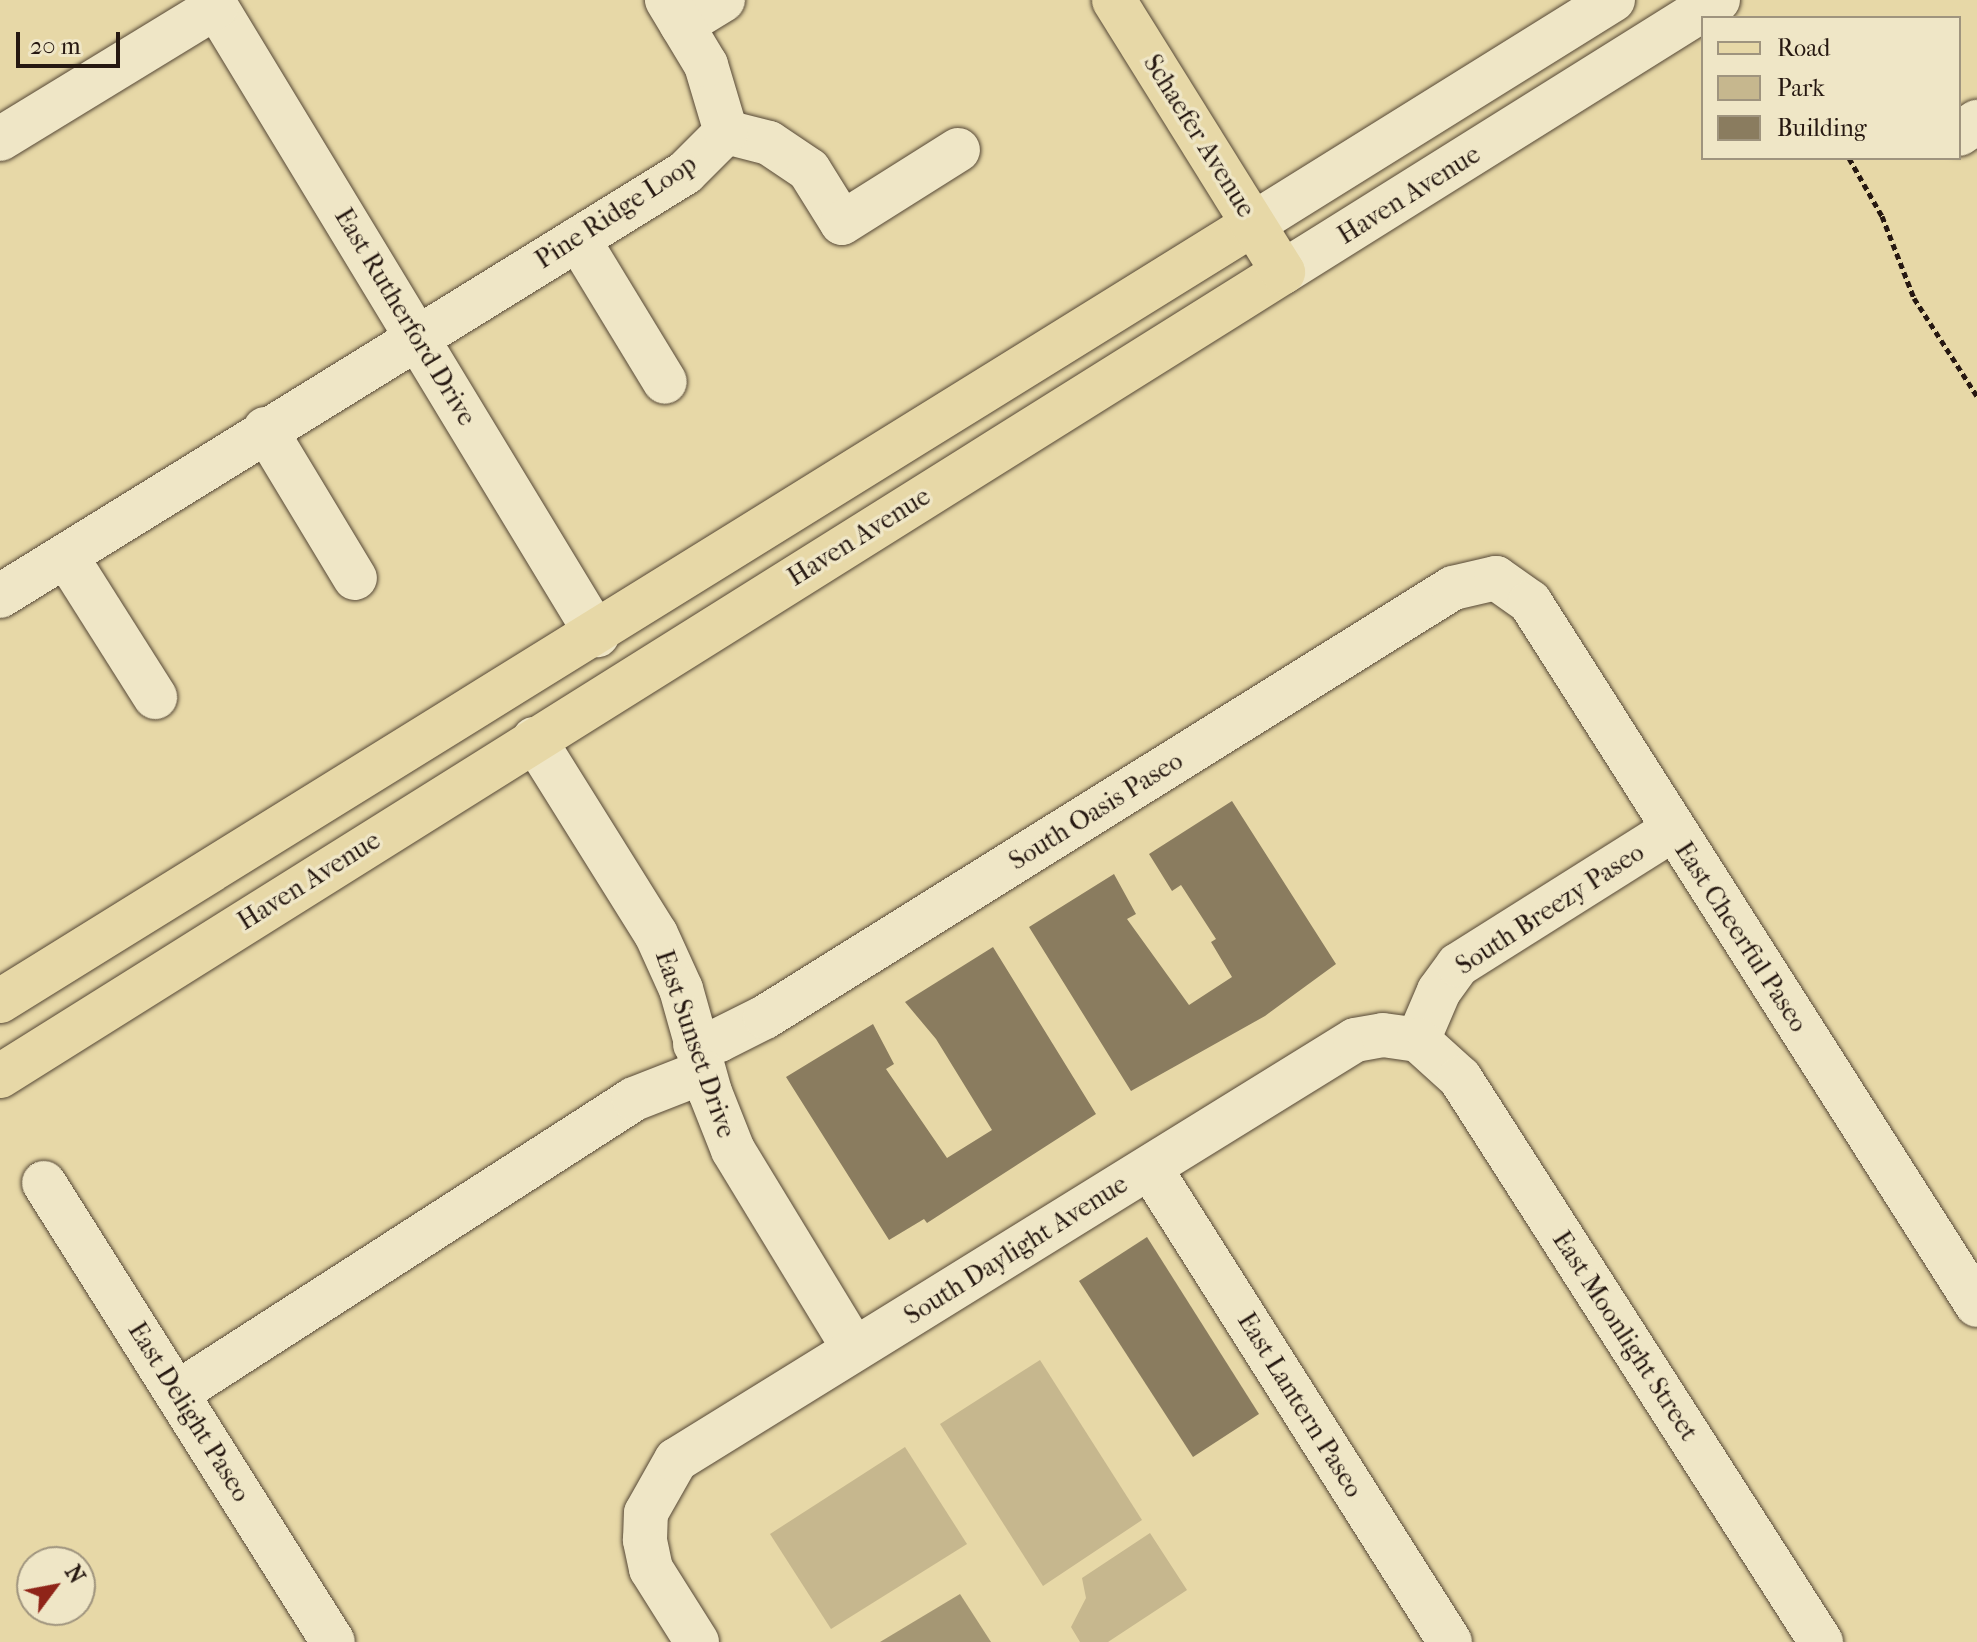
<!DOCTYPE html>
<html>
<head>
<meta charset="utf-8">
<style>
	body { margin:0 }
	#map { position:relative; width:1977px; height:1642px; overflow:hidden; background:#e7d8a7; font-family:"IM FELL French Canon",serif }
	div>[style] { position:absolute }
	.green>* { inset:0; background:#c6b78e }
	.water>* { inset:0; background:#a59774 }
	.building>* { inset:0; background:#8a7c5f }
	.path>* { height:5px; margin-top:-2.5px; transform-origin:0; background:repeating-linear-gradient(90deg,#261811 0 6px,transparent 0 10px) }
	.roads { filter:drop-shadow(0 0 2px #564836) drop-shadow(0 0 2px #564836) }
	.minor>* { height:44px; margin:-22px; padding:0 22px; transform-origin:22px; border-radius:22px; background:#efe6c6 }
	.major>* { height:44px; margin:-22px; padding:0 22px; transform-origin:22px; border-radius:22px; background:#e7d8a7 }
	span { translate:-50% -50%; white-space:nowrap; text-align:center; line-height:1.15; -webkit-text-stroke:7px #efe6c6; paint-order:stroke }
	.street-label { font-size:26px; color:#261811 }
	.legend { position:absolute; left:1701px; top:16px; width:260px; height:144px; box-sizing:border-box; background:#efe6c6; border:2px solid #9f947e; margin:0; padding:10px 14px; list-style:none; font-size:24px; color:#261811 }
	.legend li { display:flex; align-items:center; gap:16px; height:40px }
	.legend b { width:40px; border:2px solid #9f947e }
	.north { position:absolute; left:16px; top:1546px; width:80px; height:80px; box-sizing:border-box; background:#efe6c6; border:2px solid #9f947e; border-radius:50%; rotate:58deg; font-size:22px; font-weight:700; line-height:32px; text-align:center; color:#261811 }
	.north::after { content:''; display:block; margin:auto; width:28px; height:36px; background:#8f2418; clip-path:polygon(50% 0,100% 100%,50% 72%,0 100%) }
	.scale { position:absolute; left:16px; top:32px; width:104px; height:36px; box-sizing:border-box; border:4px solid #261811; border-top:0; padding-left:10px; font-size:24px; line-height:28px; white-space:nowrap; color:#261811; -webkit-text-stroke:6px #efe6c6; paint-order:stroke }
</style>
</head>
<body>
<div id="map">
	<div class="green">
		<div style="clip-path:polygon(1040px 1360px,1142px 1520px,1043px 1586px,940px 1424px)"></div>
		<div style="clip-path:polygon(905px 1447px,967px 1544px,831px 1629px,770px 1534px)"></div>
		<div style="clip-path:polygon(1150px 1533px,1187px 1590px,1108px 1642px,1080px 1642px,1071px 1627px,1086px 1598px,1082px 1578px)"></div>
	</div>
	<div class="water">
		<div style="clip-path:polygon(960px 1594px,991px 1642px,880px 1642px)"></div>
	</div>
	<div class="building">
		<div style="clip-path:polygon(1232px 801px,1336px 964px,1265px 1016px,1131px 1091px,1029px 927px,1114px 874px,1136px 914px,1127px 919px,1189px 1005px,1232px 977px,1211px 942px,1216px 939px,1181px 885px,1172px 891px,1149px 854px)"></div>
		<div style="clip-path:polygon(993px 947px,1096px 1114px,927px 1223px,924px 1219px,889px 1240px,786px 1077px,873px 1024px,894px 1064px,886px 1069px,947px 1158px,992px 1130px,936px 1039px,905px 1002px)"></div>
		<div style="clip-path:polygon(1147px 1237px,1259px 1414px,1193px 1457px,1079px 1281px)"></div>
	</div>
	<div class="path">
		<div style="left:1849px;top:158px;width:67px;rotate:60.4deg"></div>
		<div style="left:1882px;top:216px;width:88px;rotate:68.7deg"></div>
		<div style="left:1914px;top:298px;width:117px;rotate:57.3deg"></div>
	</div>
	<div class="roads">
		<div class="minor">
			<div style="left:212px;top:0;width:743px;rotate:58.77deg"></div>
			<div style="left:682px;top:25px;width:48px;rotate:-31.4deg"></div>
			<div style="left:726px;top:132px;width:44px;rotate:14.3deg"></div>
			<div style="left:769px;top:143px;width:48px;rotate:34deg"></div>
			<div style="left:809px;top:170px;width:62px;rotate:58.1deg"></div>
			<div style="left:842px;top:223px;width:137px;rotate:-32.2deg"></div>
			<div style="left:1959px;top:134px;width:22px;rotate:-34deg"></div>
			<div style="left:0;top:139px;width:253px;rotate:-31.4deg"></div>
			<div style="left:1253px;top:224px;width:424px;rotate:-31.9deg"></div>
			<div style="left:578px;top:239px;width:167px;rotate:58.7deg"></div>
			<div style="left:1283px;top:272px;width:513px;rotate:-32.02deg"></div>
			<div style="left:265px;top:429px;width:174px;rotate:58.9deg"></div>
			<div style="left:66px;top:556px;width:167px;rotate:57.7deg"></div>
			<div style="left:0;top:596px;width:805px;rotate:-31.7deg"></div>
			<div style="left:685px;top:173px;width:58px;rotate:-45deg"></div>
			<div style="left:726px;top:132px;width:70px;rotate:-106.6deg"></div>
			<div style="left:706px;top:65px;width:76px;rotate:-121deg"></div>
			<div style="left:534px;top:739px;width:230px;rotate:58deg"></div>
			<div style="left:656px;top:934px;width:60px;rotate:65.6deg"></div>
			<div style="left:681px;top:989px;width:107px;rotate:74.3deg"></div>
			<div style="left:710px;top:1092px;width:62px;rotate:68.4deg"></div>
			<div style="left:733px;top:1150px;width:233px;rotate:58.7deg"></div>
			<div style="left:1418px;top:1040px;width:53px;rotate:-66.8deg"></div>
			<div style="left:1439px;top:991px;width:32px;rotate:-54deg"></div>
			<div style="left:1458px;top:965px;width:253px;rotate:-32.2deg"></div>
			<div style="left:695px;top:1044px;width:24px;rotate:-9deg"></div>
			<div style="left:719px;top:1040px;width:51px;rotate:-26.6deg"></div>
			<div style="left:765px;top:1017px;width:811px;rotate:-31.95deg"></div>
			<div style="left:1453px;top:588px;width:44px;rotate:-13.1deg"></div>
			<div style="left:1496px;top:578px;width:42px;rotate:35.2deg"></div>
			<div style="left:1530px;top:602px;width:833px;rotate:57.55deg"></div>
			<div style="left:1150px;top:1168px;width:561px;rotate:57.67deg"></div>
			<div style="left:44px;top:1183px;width:542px;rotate:57.8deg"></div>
			<div style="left:177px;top:1393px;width:543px;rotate:-32.75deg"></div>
			<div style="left:634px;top:1099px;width:74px;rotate:-21.4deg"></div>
			<div style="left:697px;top:1642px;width:86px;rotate:-122.2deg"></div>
			<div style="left:651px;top:1569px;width:30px;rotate:-102deg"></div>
			<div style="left:645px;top:1540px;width:27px;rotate:-88deg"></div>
			<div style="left:646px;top:1513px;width:61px;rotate:-60.5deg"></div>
			<div style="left:676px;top:1460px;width:798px;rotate:-31.74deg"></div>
			<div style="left:1355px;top:1040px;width:28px;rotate:-10deg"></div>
			<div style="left:1383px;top:1035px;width:35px;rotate:8deg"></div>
			<div style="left:1418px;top:1040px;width:57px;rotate:42.1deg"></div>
			<div style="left:1460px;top:1078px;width:670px;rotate:57.38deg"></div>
		</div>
		<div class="major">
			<div style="left:0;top:1001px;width:1474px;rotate:-31.8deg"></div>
			<div style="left:0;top:1076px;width:1514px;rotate:-32.07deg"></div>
			<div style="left:1283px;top:272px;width:320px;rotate:-121.9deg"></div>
		</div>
	</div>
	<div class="street-label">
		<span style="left:1199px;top:136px;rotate:58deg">Schaefer Avenue</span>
		<span style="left:1409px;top:195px;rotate:-32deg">Haven Avenue</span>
		<span style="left:616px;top:212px;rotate:-33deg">Pine Ridge Loop</span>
		<span style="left:405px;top:317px;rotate:59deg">East Rutherford Drive</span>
		<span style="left:859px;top:537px;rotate:-32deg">Haven Avenue</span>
		<span style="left:1096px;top:811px;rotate:-32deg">South Oasis Paseo</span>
		<span style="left:309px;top:881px;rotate:-32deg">Haven Avenue</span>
		<span style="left:1550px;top:909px;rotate:-33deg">South Breezy Paseo</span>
		<span style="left:1741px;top:937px;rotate:57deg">East Cheerful Paseo</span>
		<span style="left:695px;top:1044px;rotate:71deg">East Sunset Drive</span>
		<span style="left:1016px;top:1250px;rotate:-32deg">South Daylight Avenue</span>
		<span style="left:1625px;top:1336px;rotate:57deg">East Moonlight Street</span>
		<span style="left:1300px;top:1405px;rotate:58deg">East Lantern Paseo</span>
		<span style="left:189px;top:1412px;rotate:58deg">East Delight Paseo</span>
	</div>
	<ul class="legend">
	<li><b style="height:10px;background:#e7d8a7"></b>Road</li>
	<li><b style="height:22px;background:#c6b78e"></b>Park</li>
	<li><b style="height:22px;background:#8a7c5f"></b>Building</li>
	</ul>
	<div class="north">N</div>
	<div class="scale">20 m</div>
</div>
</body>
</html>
